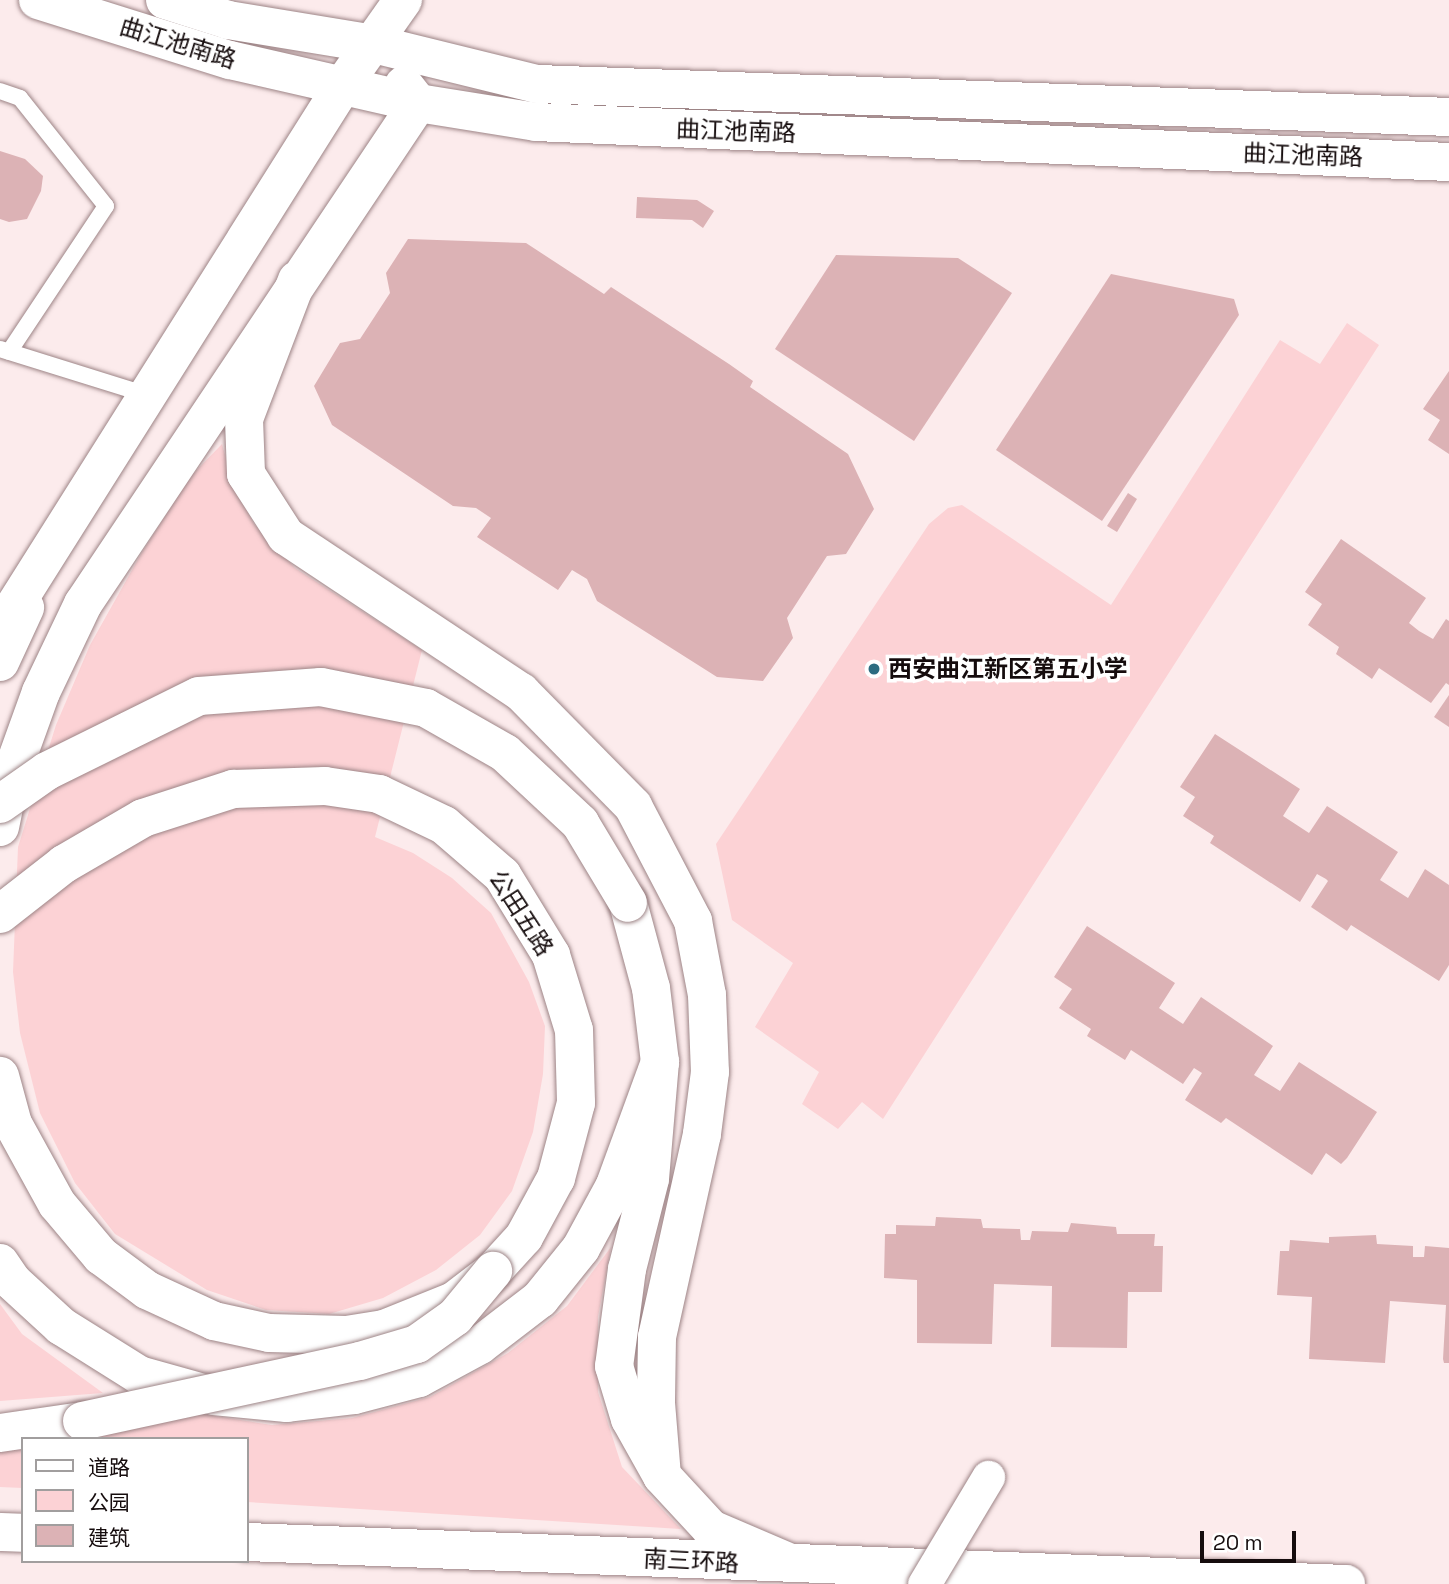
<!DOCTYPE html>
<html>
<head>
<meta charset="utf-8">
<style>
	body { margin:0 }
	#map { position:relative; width:1449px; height:1584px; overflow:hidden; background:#fcebec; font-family:"Space Grotesk","Noto Sans SC",sans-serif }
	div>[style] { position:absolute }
	.green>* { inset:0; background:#fcd2d5 }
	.building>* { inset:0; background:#dcb2b5 }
	.roads { filter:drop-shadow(0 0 2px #9d8486) drop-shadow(0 0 2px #9d8486) }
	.lane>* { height:16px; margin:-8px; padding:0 8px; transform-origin:8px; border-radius:8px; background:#fff }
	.secondary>* { height:38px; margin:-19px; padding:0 19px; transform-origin:19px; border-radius:19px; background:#fff }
	.highway>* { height:38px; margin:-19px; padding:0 19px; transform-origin:19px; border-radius:19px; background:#fff }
	.bridges { filter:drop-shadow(0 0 2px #9d8486) drop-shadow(0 0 2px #9d8486) }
	.street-bridge>* { height:33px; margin:-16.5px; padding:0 16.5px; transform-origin:16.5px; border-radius:16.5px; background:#fff }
	.secondary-bridge>* { height:38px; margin:-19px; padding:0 19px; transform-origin:19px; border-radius:19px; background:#fff }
	.dots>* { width:19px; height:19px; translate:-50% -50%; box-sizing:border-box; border:4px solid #fff; border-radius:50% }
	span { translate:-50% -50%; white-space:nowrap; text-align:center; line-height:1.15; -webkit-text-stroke:7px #fff; paint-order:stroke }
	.street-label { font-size:24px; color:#150c0d }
	.poi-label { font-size:24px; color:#150c0d; font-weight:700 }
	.left { translate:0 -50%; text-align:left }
	.legend { position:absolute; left:21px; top:1437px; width:228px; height:126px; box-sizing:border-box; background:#fff; border:2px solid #a19e9e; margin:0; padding:9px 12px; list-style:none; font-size:21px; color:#150c0d }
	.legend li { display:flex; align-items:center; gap:14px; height:35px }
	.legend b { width:35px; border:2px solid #a19e9e }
	.scale { position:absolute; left:1200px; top:1531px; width:96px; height:32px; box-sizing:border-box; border:4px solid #150c0d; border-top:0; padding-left:9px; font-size:21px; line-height:24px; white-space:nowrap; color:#150c0d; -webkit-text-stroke:5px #fff; paint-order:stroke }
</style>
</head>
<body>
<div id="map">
	<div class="green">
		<div style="clip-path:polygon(1347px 323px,1379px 345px,883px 1119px,862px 1102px,838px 1129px,802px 1104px,819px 1072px,755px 1027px,793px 963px,732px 920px,716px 844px,929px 524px,948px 508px,962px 505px,1111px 605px,1280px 340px,1320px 364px)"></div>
		<div style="clip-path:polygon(222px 444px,234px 487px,254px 524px,295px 568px,422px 650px,375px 837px,413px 853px,452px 878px,491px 913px,529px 982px,545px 1026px,543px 1074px,533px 1132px,512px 1191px,480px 1235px,436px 1270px,383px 1298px,329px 1314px,266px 1310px,207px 1290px,115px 1234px,75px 1183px,40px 1113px,20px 1033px,13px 972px,18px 847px,56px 725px,90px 645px,141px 554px,189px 478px)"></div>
		<div style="clip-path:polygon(611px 1247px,598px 1317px,598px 1392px,622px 1467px,681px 1529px,247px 1502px,247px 1439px,73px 1439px,203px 1414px,272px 1425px,352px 1418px,430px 1397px,508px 1353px,567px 1306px)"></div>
		<div style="clip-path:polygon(0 1304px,22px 1334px,103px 1393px,0 1401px)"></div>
		<div style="clip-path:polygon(23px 1447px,23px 1488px,0 1487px,0 1450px)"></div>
	</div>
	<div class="building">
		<div style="clip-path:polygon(0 151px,25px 159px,43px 176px,41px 191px,27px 219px,9px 222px,0 219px)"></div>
		<div style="clip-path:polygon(637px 197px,697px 200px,714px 211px,703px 228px,692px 220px,636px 218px)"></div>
		<div style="clip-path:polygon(408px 239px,526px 243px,604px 294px,611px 287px,729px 364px,753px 381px,750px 387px,848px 454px,874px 509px,846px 554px,827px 556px,787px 618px,793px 638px,763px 681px,717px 677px,597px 601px,587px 579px,572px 570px,558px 590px,477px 537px,491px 518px,476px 508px,453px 506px,332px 425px,314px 386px,340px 343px,360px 339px,390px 293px,386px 273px)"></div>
		<div style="clip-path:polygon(836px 255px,958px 258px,1012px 293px,914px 441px,775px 349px)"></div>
		<div style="clip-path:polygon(1111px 274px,1234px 299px,1239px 315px,1102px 521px,996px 450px)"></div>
		<div style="clip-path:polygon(1449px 371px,1449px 454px,1428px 440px,1440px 420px,1423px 409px)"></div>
		<div style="clip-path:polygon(1128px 493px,1137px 499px,1117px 532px,1107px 526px)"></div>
		<div style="clip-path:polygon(1341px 539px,1426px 598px,1409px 623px,1419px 631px,1433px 639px,1446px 619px,1449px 621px,1449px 685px,1446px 683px,1431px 703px,1379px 668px,1372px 679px,1336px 654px,1339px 647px,1308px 625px,1322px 604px,1305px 592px)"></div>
		<div style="clip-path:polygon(1449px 695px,1449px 727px,1434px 717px)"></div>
		<div style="clip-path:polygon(1215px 734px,1300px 789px,1283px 816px,1309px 833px,1327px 806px,1398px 852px,1380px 880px,1408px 898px,1425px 869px,1449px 885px,1449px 965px,1439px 981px,1351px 925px,1347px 931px,1311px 907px,1328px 881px,1326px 879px,1317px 874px,1300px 902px,1210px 843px,1214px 836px,1183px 816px,1195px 797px,1180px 787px)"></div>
		<div style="clip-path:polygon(1087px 926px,1175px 983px,1159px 1008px,1183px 1024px,1201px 997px,1273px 1046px,1254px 1075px,1280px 1091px,1299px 1062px,1377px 1112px,1347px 1158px,1341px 1164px,1326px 1153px,1312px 1175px,1226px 1118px,1221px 1123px,1185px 1100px,1202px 1073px,1194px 1068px,1183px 1084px,1131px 1050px,1125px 1060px,1087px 1036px,1091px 1029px,1059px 1008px,1072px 989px,1054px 977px)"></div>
		<div style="clip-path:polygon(936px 1217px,981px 1219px,983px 1228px,1020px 1229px,1021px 1240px,1030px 1240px,1032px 1231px,1068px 1232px,1071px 1223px,1116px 1227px,1117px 1234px,1155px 1234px,1154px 1246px,1163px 1246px,1162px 1292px,1128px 1292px,1127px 1348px,1051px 1347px,1052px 1286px,994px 1284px,992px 1344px,917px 1343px,917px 1280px,884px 1278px,885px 1234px,896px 1234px,896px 1225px,935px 1226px)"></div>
		<div style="clip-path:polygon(1376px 1235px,1377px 1244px,1413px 1246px,1413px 1257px,1424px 1257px,1425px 1246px,1449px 1248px,1449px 1363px,1444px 1363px,1443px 1359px,1446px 1305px,1390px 1301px,1385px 1363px,1309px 1359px,1312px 1297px,1277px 1295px,1280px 1251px,1289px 1251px,1290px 1240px,1329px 1243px,1329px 1237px)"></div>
	</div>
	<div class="roads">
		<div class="lane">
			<div style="left:0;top:91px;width:21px;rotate:19deg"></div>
			<div style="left:20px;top:98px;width:138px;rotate:51.5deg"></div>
			<div style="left:106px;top:206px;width:175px;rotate:123.6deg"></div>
			<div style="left:0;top:349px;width:155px;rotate:17.3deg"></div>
		</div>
		<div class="secondary">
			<div style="left:38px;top:0;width:201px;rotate:17.4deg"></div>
			<div style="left:230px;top:60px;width:193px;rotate:12.9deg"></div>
			<div style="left:418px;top:103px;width:120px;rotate:9.1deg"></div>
			<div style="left:536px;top:122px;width:914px;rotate:2.51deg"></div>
			<div style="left:165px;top:0;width:66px;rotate:17.6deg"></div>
			<div style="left:228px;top:20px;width:148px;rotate:9.3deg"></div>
			<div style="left:374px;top:44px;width:168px;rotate:13.8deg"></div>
			<div style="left:537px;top:84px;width:913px;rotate:2.07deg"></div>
			<div style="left:297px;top:280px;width:149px;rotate:110.9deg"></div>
			<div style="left:244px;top:419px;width:55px;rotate:87.9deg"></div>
			<div style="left:246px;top:474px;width:74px;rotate:57.2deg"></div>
			<div style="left:286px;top:536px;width:282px;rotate:33.6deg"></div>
			<div style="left:521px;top:692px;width:160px;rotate:45.5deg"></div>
			<div style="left:633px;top:806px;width:130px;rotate:62.4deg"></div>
			<div style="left:693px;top:921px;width:75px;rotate:79.3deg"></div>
			<div style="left:707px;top:995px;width:77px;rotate:87.8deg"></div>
			<div style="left:710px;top:1072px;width:63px;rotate:97.4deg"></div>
			<div style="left:702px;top:1134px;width:208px;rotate:102.5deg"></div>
			<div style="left:657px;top:1337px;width:66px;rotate:90.9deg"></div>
			<div style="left:656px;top:1403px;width:73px;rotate:85.3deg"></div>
			<div style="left:0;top:629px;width:643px;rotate:-57.77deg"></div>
			<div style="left:343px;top:85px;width:104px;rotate:-54.8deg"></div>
			<div style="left:0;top:662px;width:60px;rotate:-65.2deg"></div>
			<div style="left:0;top:827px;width:50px;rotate:-78.5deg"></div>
			<div style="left:10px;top:778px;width:91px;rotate:-70.2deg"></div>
			<div style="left:41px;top:692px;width:98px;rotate:-64.5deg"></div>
			<div style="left:83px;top:604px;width:603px;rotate:-56.23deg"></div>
			<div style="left:418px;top:103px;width:23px;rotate:-128deg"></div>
			<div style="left:628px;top:903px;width:88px;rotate:74.9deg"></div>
			<div style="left:651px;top:988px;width:75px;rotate:83.1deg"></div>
			<div style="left:660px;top:1062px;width:117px;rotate:94.9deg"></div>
			<div style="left:650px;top:1179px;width:93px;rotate:104.3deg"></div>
			<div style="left:627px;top:1269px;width:98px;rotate:97.6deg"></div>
			<div style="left:614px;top:1366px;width:55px;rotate:73.2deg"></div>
			<div style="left:630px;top:1419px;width:65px;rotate:60.7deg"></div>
			<div style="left:662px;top:1476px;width:72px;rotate:47.2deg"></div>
			<div style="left:711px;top:1529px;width:84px;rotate:23.2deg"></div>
			<div style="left:0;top:914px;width:81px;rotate:-38deg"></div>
			<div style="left:64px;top:864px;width:91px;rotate:-30.2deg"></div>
			<div style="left:143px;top:818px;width:95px;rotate:-17.9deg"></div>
			<div style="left:233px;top:789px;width:92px;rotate:-1.9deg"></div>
			<div style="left:325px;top:786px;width:55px;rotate:8.4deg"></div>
			<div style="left:379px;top:794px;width:72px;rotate:25.5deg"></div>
			<div style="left:444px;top:825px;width:77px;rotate:40.8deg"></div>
			<div style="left:502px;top:875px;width:94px;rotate:58.5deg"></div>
			<div style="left:551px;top:955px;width:78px;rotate:73deg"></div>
			<div style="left:574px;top:1030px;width:73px;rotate:88.4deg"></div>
			<div style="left:576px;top:1103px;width:78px;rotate:104.9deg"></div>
			<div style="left:556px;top:1178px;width:67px;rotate:118.5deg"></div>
			<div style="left:524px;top:1237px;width:46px;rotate:132.4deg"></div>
			<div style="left:493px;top:1271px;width:49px;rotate:142.4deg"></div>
			<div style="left:454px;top:1301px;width:75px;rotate:158.2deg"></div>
			<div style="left:384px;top:1329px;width:38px;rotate:171deg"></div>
			<div style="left:346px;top:1335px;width:77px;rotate:-178.5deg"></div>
			<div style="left:269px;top:1333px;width:56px;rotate:-167.7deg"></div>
			<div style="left:214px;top:1321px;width:74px;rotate:-155.2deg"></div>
			<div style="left:147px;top:1290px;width:57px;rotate:-143.5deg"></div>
			<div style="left:101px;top:1256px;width:68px;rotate:-130.2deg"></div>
			<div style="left:57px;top:1204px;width:91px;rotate:-118.8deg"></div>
			<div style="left:13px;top:1124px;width:50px;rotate:-105.2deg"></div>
			<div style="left:0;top:1263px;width:22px;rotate:56deg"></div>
			<div style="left:12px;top:1281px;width:67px;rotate:42.6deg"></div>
			<div style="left:61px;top:1326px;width:92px;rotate:32.1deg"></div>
			<div style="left:139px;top:1375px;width:78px;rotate:15.6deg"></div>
			<div style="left:214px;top:1396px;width:73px;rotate:5.5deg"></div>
			<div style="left:287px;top:1403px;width:67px;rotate:-6.8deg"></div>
			<div style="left:354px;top:1395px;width:67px;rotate:-14.7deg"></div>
			<div style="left:419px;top:1378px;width:69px;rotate:-28.4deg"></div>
			<div style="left:480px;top:1345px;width:76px;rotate:-37.5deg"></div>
			<div style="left:540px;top:1299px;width:65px;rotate:-51.2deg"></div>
			<div style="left:581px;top:1248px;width:72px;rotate:-61.6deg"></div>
			<div style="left:615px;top:1185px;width:131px;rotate:-69.9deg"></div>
			<div style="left:0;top:1433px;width:83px;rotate:-8.3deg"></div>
		</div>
		<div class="highway">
			<div style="left:0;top:1532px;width:23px;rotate:2deg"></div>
			<div style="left:247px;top:1542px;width:1100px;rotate:2.19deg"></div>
		</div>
	</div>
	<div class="bridges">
		<div class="street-bridge">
			<div style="left:924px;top:1584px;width:125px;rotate:-59.1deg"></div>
		</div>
		<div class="secondary-bridge">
			<div style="left:0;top:804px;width:57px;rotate:-35.1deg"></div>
			<div style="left:47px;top:771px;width:169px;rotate:-26.3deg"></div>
			<div style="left:199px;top:696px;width:122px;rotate:-4.2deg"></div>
			<div style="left:321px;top:687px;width:107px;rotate:11.3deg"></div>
			<div style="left:426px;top:708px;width:91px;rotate:29.7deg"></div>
			<div style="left:505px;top:753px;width:103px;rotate:43deg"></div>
			<div style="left:580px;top:823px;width:93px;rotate:59deg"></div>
			<div style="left:82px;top:1421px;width:284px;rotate:-12.2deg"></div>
			<div style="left:360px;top:1361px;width:59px;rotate:-16.6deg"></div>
			<div style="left:417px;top:1344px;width:47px;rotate:-35.4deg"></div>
			<div style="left:455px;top:1317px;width:60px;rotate:-50.4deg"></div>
		</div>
	</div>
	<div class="dots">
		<div style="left:874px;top:669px;background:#2c6b80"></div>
	</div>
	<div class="street-label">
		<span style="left:178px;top:43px;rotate:17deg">曲江池南路</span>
		<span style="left:736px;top:131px;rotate:2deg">曲江池南路</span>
		<span style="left:1303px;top:155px;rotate:2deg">曲江池南路</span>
		<span style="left:521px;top:913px;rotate:57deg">公田五路</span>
		<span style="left:691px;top:1561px;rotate:3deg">南三环路</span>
	</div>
	<div class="poi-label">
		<span class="left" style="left:888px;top:669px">西安曲江新区第五小学</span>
	</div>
	<ul class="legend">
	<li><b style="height:9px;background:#fff"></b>道路</li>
	<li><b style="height:19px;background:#fcd2d5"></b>公园</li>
	<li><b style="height:19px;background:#dcb2b5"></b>建筑</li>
	</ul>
	<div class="scale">20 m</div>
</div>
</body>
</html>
